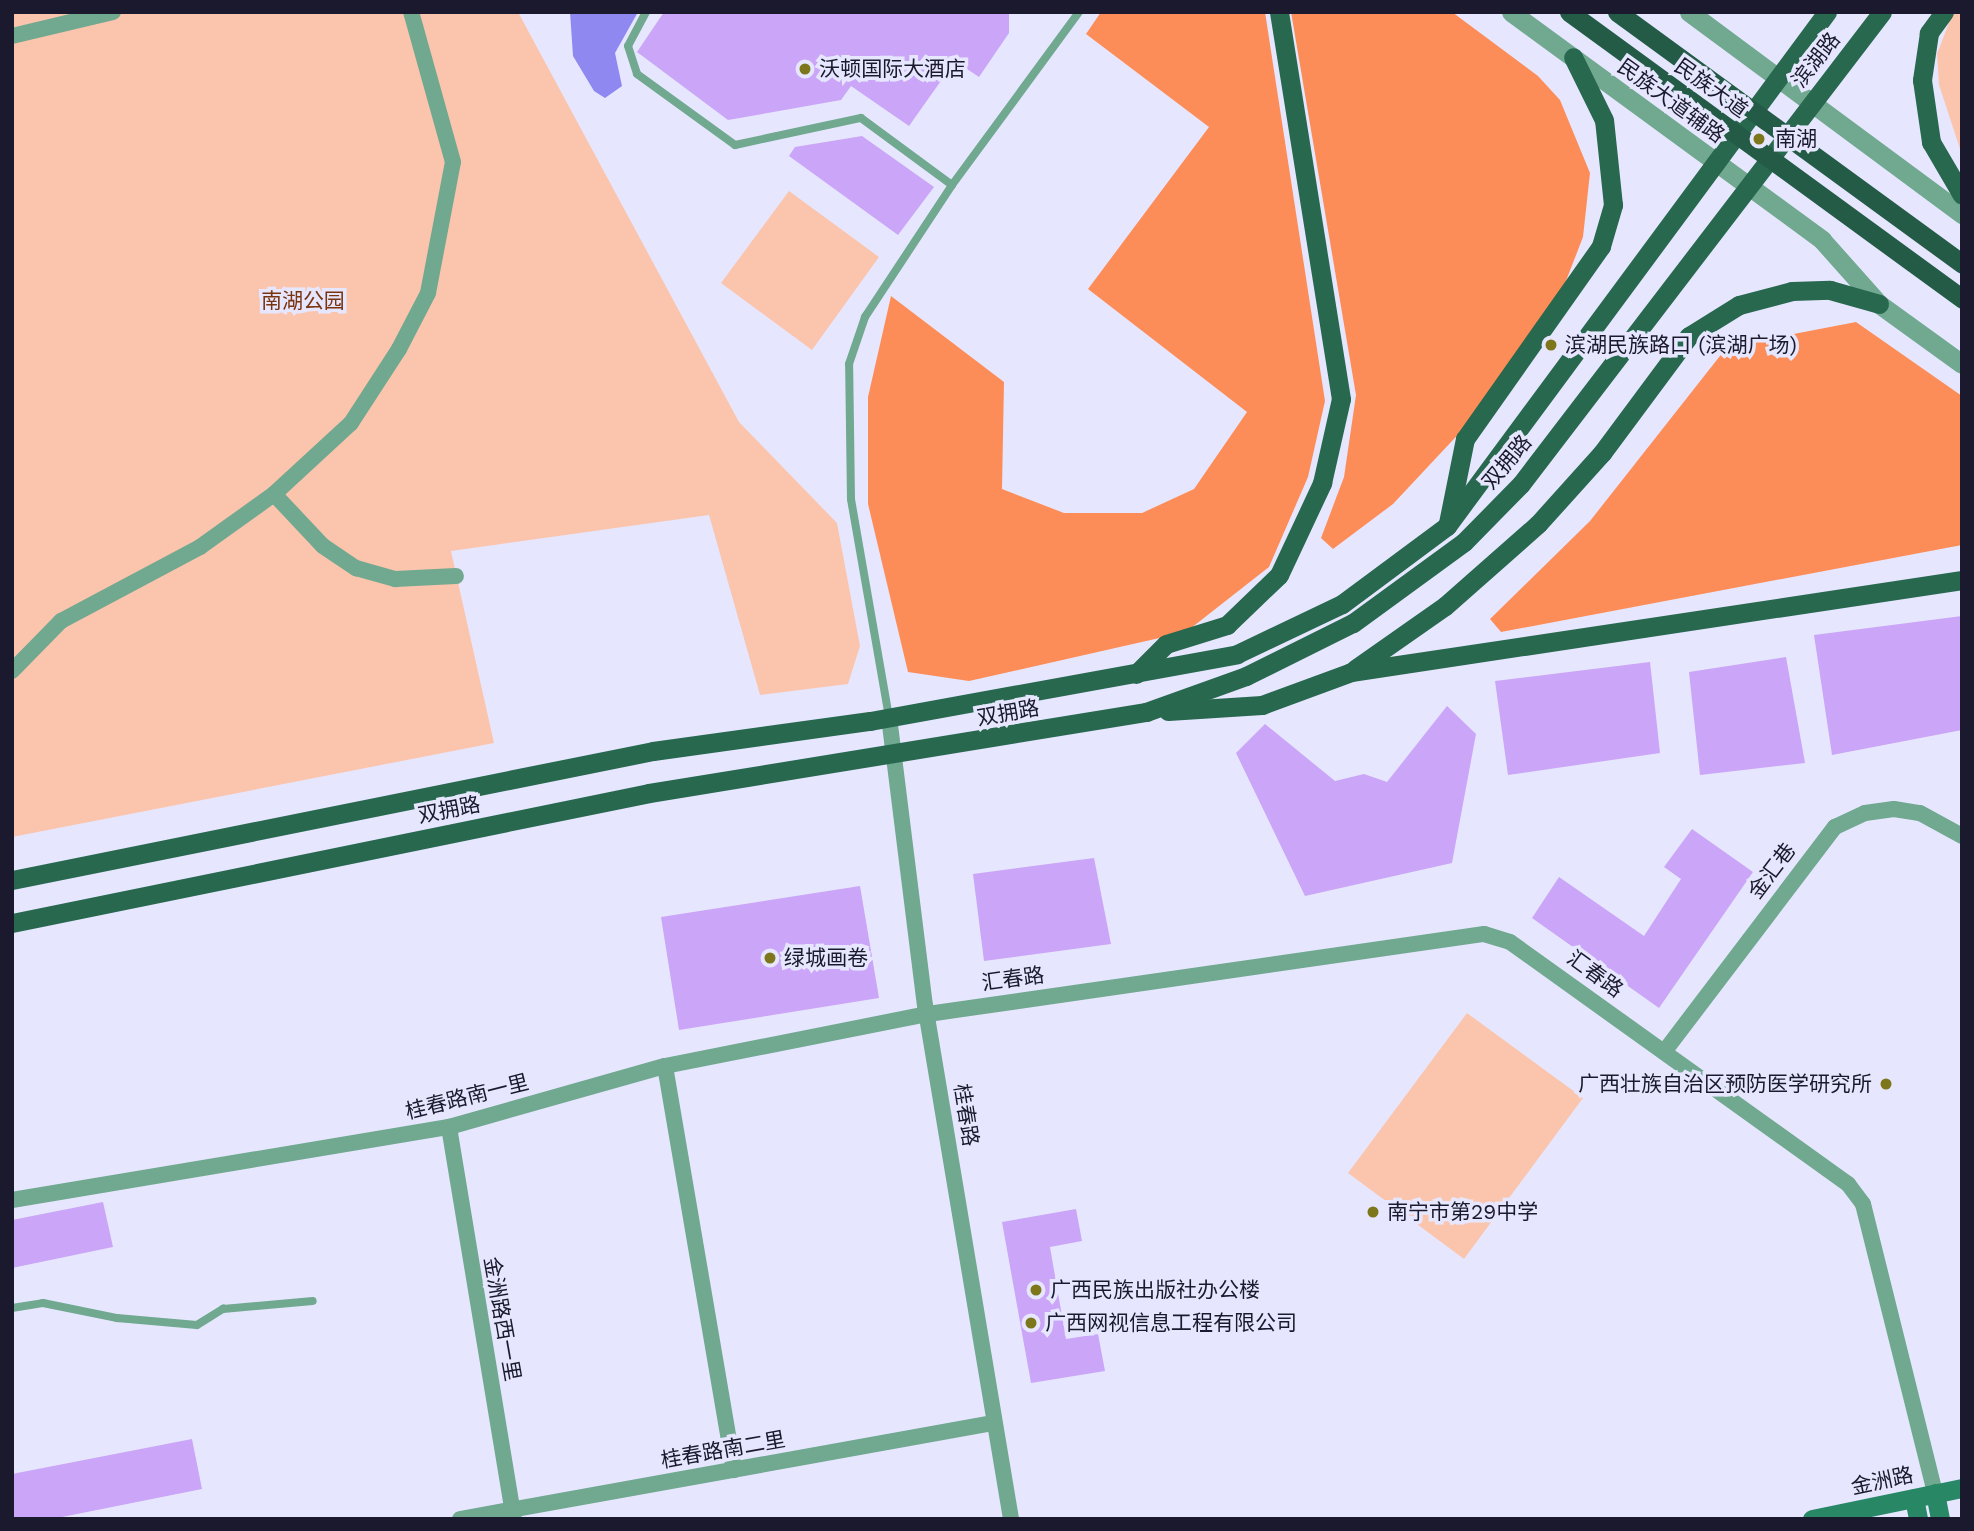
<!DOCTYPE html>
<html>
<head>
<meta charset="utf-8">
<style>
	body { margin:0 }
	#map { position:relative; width:1974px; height:1531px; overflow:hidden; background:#e6e7fe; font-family:"Work Sans","Noto Sans SC",sans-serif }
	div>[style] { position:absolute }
	.green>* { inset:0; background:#fbc5ad }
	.forest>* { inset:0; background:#fd8d58 }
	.water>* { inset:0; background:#8f88f1 }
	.building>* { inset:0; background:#cba5f7 }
	.service>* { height:8px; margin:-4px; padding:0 4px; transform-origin:4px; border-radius:4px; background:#71a890 }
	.minor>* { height:16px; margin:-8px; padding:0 8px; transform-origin:8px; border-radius:8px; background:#71a890 }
	.tertiary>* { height:19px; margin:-9.5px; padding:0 9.5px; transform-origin:9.5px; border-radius:9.5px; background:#71a890 }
	.secondary>* { height:19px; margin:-9.5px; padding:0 9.5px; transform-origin:9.5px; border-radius:9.5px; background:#288865 }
	.primary>* { height:19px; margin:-9.5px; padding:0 9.5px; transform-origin:9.5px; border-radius:9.5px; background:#28684f }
	.trunk>* { height:19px; margin:-9.5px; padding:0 9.5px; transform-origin:9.5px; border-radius:9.5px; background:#245b46 }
	.dots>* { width:19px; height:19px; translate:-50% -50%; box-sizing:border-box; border:4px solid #e6e7fe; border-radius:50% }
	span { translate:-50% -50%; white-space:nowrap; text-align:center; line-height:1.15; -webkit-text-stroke:7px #e6e7fe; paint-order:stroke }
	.street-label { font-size:21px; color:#1a192d }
	.poi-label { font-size:21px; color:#1a192d }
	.left { translate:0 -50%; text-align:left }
	.right { translate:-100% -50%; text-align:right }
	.park-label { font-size:21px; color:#7b350e }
	.frame { position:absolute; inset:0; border:14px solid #1a192d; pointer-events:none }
</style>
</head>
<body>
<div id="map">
	<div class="green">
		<div style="clip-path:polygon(12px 12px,518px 12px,739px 422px,837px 523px,860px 646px,848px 684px,760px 695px,709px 515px,451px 551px,494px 743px,12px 837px)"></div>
		<div style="clip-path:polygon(1953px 12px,1962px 12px,1962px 155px,1939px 85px,1937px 54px)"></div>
		<div style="clip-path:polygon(789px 191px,879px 257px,812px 350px,721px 283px)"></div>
		<div style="clip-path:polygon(1467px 1013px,1583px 1098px,1464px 1259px,1348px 1173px)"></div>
	</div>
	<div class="forest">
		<div style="clip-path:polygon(1101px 12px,1265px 12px,1325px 401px,1308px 477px,1269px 567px,1186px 632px,969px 681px,908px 672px,868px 504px,868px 397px,891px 296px,1004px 382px,1002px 489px,1064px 513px,1142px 513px,1194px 489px,1247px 412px,1088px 289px,1209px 127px,1086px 34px)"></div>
		<div style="clip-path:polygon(1291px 12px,1452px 12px,1538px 76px,1560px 100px,1590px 173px,1583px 237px,1559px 299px,1467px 425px,1393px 504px,1333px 549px,1321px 538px,1344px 477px,1356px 395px)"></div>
		<div style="clip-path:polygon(1856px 322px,1962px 396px,1962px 545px,1501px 632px,1490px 619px,1590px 521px,1727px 347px)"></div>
	</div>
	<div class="water">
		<div style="clip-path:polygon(570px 12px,638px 12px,615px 53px,622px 86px,605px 98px,594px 91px,573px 56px)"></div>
	</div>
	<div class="building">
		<div style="clip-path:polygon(664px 12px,1009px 12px,1009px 33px,979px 77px,955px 61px,909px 126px,851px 86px,841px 100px,728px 120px,637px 52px)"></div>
		<div style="clip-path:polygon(862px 136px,934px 187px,898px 235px,789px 156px,795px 147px)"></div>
		<div style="clip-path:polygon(1962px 616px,1962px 730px,1832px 755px,1814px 635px)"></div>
		<div style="clip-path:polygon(1786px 657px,1805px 763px,1700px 775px,1689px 672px)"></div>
		<div style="clip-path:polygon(1650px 662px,1660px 753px,1508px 775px,1495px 681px)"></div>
		<div style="clip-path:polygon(1447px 706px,1476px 734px,1452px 863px,1305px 896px,1236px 753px,1265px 724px,1335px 781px,1364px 774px,1387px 782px)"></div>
		<div style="clip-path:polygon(1692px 829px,1753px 872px,1659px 1008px,1532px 918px,1559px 877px,1644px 936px,1681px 879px,1664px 867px)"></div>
		<div style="clip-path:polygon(1094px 858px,1111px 944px,984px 961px,973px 874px)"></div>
		<div style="clip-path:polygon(860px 886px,879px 998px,679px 1030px,661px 917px)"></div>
		<div style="clip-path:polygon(103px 1202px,113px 1247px,12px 1268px,12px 1220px)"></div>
		<div style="clip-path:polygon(1076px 1209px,1082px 1241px,1050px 1247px,1066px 1339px,1098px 1334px,1105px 1371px,1031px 1383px,1002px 1222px)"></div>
		<div style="clip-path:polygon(192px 1439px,202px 1489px,52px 1519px,12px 1519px,12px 1474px)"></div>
	</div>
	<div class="service">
		<div style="left:646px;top:12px;width:38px;rotate:118deg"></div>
		<div style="left:628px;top:46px;width:29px;rotate:72deg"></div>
		<div style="left:637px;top:74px;width:121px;rotate:35.9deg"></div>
		<div style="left:735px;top:145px;width:129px;rotate:-12.1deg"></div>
		<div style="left:861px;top:118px;width:113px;rotate:36.4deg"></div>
		<div style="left:952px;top:185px;width:215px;rotate:-53.7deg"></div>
		<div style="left:889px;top:717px;width:221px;rotate:-99.9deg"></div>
		<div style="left:851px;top:499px;width:135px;rotate:-90.8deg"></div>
		<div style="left:849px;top:364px;width:50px;rotate:-71.2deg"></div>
		<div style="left:865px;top:317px;width:158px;rotate:-56.6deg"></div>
		<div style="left:12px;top:1308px;width:31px;rotate:-9deg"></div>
		<div style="left:43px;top:1303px;width:76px;rotate:11.5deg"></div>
		<div style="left:117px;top:1318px;width:80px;rotate:5deg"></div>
		<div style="left:197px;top:1325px;width:31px;rotate:-32deg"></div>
		<div style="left:223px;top:1309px;width:90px;rotate:-5.1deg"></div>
	</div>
	<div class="minor">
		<div style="left:12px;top:36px;width:104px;rotate:-13.4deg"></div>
		<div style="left:274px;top:494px;width:71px;rotate:46.7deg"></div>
		<div style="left:323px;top:546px;width:40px;rotate:34deg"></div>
		<div style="left:356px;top:568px;width:41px;rotate:15.8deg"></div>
		<div style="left:395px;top:579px;width:61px;rotate:-2.8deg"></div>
		<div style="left:12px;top:671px;width:70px;rotate:-45.6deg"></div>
		<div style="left:61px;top:621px;width:157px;rotate:-28deg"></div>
		<div style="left:200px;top:547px;width:91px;rotate:-35.6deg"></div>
		<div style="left:274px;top:494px;width:105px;rotate:-42.7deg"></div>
		<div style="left:351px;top:423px;width:88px;rotate:-57deg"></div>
		<div style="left:399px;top:349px;width:63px;rotate:-62.6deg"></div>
		<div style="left:428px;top:293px;width:133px;rotate:-79.2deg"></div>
		<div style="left:453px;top:162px;width:156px;rotate:-105.6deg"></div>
		<div style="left:889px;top:717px;width:290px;rotate:82.9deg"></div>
		<div style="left:925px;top:1005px;width:521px;rotate:80.5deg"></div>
		<div style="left:1664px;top:1052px;width:283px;rotate:-52.8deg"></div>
		<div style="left:1835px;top:827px;width:33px;rotate:-25deg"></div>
		<div style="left:1865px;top:813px;width:29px;rotate:-8deg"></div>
		<div style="left:1894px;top:809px;width:26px;rotate:9deg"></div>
		<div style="left:1920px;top:813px;width:48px;rotate:28.7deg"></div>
		<div style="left:665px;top:1066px;width:410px;rotate:80.3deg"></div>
		<div style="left:449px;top:1127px;width:396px;rotate:80.6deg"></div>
		<div style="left:12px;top:1200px;width:443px;rotate:-9.5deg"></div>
		<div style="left:449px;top:1127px;width:224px;rotate:-15.8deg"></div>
		<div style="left:665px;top:1066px;width:268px;rotate:-11.2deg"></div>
		<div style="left:928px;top:1014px;width:562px;rotate:-8.19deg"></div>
		<div style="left:1484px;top:934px;width:27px;rotate:17deg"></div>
		<div style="left:1510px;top:942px;width:416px;rotate:35.6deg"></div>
		<div style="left:1848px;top:1184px;width:25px;rotate:53deg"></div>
		<div style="left:1863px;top:1204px;width:298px;rotate:76deg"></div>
		<div style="left:460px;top:1519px;width:542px;rotate:-10.21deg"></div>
	</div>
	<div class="tertiary">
		<div style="left:1511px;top:12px;width:386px;rotate:36.2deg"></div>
		<div style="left:1822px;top:240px;width:86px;rotate:48.3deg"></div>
		<div style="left:1879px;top:304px;width:102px;rotate:35.9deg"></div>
		<div style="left:1689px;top:12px;width:340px;rotate:36.5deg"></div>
	</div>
	<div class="secondary">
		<div style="left:1935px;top:1493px;width:26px;rotate:79deg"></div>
		<div style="left:1914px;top:1498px;width:21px;rotate:79deg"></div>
		<div style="left:1812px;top:1519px;width:153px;rotate:-11.7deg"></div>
	</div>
	<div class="primary">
		<div style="left:1944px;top:12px;width:26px;rotate:126deg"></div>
		<div style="left:1929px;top:33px;width:48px;rotate:98.5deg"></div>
		<div style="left:1922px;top:80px;width:63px;rotate:81.7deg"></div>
		<div style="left:1931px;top:142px;width:61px;rotate:59.7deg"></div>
		<div style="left:1448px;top:523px;width:86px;rotate:-78.6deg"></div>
		<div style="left:1465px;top:439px;width:236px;rotate:-54.8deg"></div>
		<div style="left:1601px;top:246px;width:43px;rotate:-73.7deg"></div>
		<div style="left:1613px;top:205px;width:85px;rotate:-96deg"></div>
		<div style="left:1604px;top:120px;width:70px;rotate:-116.2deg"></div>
		<div style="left:1355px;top:669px;width:110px;rotate:-35deg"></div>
		<div style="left:1445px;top:606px;width:124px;rotate:-41.4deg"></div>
		<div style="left:1538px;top:524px;width:96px;rotate:-48deg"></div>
		<div style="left:1602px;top:453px;width:146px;rotate:-53.4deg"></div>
		<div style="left:1689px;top:336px;width:59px;rotate:-31.8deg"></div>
		<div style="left:1739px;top:305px;width:55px;rotate:-14.8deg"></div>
		<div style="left:1792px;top:291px;width:38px;rotate:-2deg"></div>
		<div style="left:1830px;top:290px;width:51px;rotate:15.9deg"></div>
		<div style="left:1136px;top:674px;width:42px;rotate:-45deg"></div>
		<div style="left:1166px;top:644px;width:64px;rotate:-17.3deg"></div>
		<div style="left:1227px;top:625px;width:72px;rotate:-43.9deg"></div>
		<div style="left:1279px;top:575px;width:102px;rotate:-64.9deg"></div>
		<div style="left:1322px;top:483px;width:86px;rotate:-77.3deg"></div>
		<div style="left:1341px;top:399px;width:392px;rotate:-99.1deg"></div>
		<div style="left:1168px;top:711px;width:94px;rotate:-3.7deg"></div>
		<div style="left:1262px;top:705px;width:95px;rotate:-20.3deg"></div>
		<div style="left:1351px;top:672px;width:618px;rotate:-8.56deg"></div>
		<div style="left:12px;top:880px;width:654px;rotate:-11.38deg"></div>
		<div style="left:653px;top:751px;width:219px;rotate:-7.9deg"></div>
		<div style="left:870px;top:721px;width:373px;rotate:-10.3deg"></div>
		<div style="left:1237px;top:654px;width:116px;rotate:-25.5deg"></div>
		<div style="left:1342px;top:604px;width:131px;rotate:-36.6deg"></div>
		<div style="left:1447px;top:526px;width:639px;rotate:-53.52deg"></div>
		<div style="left:12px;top:923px;width:650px;rotate:-11.53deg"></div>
		<div style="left:649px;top:793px;width:504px;rotate:-9.26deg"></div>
		<div style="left:1146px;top:712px;width:106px;rotate:-19.8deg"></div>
		<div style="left:1246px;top:676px;width:119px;rotate:-26.4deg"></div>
		<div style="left:1353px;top:623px;width:137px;rotate:-36.1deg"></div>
		<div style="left:1464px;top:542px;width:81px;rotate:-45.5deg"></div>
		<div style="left:1521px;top:484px;width:594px;rotate:-52.59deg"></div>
	</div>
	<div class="trunk">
		<div style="left:1569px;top:12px;width:487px;rotate:36.1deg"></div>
		<div style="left:1617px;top:12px;width:427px;rotate:36.1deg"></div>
	</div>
	<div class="dots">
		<div style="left:805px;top:69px;background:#7d761a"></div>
		<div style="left:1759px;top:139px;background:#7d761a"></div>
		<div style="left:1551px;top:345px;background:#7d761a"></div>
		<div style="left:770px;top:958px;background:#7d761a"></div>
		<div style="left:1886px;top:1084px;background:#7d761a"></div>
		<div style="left:1373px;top:1212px;background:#7d761a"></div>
		<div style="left:1036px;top:1290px;background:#7d761a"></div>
		<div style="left:1031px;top:1323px;background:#7d761a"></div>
	</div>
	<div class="street-label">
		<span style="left:1816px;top:60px;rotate:-52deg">滨湖路</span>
		<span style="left:1711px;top:88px;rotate:36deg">民族大道</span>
		<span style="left:1671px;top:101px;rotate:36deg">民族大道辅路</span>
		<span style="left:1507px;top:462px;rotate:-50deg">双拥路</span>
		<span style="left:1008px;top:713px;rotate:-10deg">双拥路</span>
		<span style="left:449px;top:810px;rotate:-11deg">双拥路</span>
		<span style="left:1772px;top:871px;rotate:-53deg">金汇巷</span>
		<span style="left:1595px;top:974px;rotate:36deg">汇春路</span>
		<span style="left:1013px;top:979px;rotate:-8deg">汇春路</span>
		<span style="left:467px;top:1097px;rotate:-14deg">桂春路南一里</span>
		<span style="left:966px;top:1115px;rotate:81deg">桂春路</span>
		<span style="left:502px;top:1319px;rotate:80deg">金洲路西一里</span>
		<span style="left:723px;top:1450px;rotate:-10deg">桂春路南二里</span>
		<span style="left:1882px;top:1481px;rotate:-12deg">金洲路</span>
	</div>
	<div class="poi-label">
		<span class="left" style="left:819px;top:69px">沃顿国际大酒店</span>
		<span class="left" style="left:1775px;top:139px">南湖</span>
		<span class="left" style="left:1565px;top:345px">滨湖民族路口 (滨湖广场)</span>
		<span class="left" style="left:784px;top:958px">绿城画卷</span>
		<span class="right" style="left:1872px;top:1084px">广西壮族自治区预防医学研究所</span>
		<span class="left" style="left:1387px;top:1212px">南宁市第29中学</span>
		<span class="left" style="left:1050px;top:1290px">广西民族出版社办公楼</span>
		<span class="left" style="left:1045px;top:1323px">广西网视信息工程有限公司</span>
	</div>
	<div class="park-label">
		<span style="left:303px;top:301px">南湖公园</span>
	</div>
	<div class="frame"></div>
</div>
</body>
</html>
